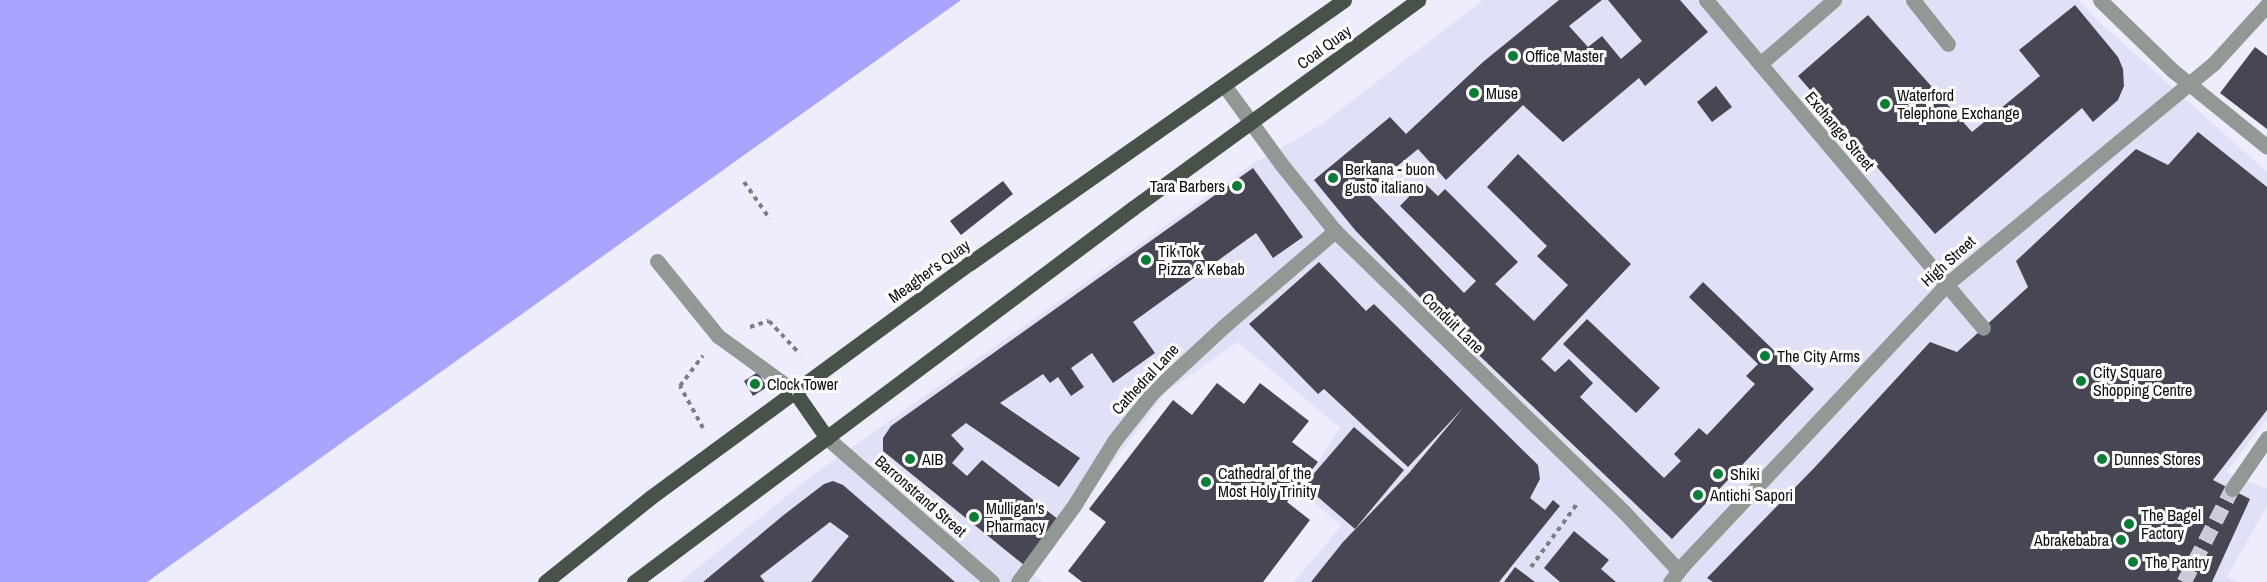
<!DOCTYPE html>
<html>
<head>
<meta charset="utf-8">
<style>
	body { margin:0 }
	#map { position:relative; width:2267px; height:582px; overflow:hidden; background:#ededfe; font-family:"Archivo Narrow",sans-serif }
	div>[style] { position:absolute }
	.built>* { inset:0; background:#e0e0f7 }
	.water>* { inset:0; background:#a9a4fe }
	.building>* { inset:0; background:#474754 }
	.minor-tunnel>* { height:15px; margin-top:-7.5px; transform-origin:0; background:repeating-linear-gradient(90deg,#cbcbda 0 15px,transparent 0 23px) }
	.path>* { height:4px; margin-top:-2px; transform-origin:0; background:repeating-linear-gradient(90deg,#7d7d88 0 4.5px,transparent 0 9px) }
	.minor>* { height:15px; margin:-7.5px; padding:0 7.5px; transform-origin:7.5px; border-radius:7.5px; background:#929893 }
	.major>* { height:15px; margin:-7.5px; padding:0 7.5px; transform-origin:7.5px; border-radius:7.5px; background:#485249 }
	.dots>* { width:16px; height:16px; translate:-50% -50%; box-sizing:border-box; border:3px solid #fff; border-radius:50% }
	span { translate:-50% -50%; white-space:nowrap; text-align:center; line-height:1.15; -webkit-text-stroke:6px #fff; paint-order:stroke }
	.street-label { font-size:16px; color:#0b0b10 }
	.poi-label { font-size:16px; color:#0b0b10 }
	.left { translate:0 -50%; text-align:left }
	.right { translate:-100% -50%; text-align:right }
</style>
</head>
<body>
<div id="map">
	<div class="built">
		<div style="clip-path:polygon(1483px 0,2079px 0,2095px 18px,2267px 172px,2267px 419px,2226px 472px,2267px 489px,2267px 506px,2227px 577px,2237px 582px,1294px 582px,1341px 526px,1300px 490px,1340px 428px,1238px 342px,1167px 391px,1098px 482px,1034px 575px,1043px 582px,680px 582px,810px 477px,1253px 164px,1322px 124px)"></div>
	</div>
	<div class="water">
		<div style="clip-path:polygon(0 0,961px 0,147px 582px,0 582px)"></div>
	</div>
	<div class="building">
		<div style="clip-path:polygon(1559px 0,1602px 0,1569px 26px,1588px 47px,1602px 36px,1621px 59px,1642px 41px,1608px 0,1680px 0,1708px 32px,1645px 86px,1639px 78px,1563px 142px,1523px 105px,1446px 180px,1418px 149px,1366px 192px,1464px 293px,1476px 281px,1400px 206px,1423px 182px,1438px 196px,1445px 189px,1518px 262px,1495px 284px,1534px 321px,1568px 285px,1537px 256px,1547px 246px,1487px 187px,1518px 154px,1631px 264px,1541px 359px,1555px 372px,1569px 359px,1593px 383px,1580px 397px,1664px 478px,1681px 461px,1674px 454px,1699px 428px,1707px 435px,1755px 384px,1746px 376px,1758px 364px,1689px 297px,1703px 282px,1814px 389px,1672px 539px,1440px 318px,1355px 230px,1314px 180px,1390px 117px,1406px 134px,1483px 62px)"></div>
		<div style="clip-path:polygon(2075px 5px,2118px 57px,2123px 69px,2124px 86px,2118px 100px,2093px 122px,2082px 108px,1935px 234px,1798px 76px,1868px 15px,1972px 132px,2040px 76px,2019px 50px)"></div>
		<div style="clip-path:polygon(2255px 47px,2267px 56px,2267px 129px,2220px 93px)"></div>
		<div style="clip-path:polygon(1716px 86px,1732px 107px,1712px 122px,1697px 102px)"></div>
		<div style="clip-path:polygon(2198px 132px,2267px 187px,2267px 410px,2213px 480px,2250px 499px,2212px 582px,1713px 582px,1707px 578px,1815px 467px,1930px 342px,1957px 352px,2028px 287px,2016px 261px,2136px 149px,2168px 165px)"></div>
		<div style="clip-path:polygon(1253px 168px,1303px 237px,1273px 258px,1256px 233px,1133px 322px,1155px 353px,1113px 383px,1092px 353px,1071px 368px,1084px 387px,1071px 396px,1058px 377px,1050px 383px,1043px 374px,1000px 403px,1080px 458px,1059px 487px,966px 423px,951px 435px,964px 449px,952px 463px,967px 476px,982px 460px,1059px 520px,1024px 565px,883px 451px,883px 438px,891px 426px)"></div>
		<div style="clip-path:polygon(1003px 181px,1013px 194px,961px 235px,950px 221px)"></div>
		<div style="clip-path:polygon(1319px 262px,1366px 311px,1374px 304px,1538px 465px,1540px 479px,1530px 498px,1545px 510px,1553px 500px,1560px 506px,1499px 582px,1311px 582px,1343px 542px,1409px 473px,1464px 407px,1408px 467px,1324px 389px,1318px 394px,1249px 324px)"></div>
		<div style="clip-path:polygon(1587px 319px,1660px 388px,1636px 413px,1563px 344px)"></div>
		<div style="clip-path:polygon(758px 372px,767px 387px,753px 396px,744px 381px)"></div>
		<div style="clip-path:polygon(1217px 383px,1244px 404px,1260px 383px,1309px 421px,1292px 442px,1318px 462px,1287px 502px,1310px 520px,1263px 582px,1082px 582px,1068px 571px,1106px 522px,1089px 509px,1173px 400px,1192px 415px)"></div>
		<div style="clip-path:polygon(1354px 427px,1404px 470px,1355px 529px,1304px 485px)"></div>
		<div style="clip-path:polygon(833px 481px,843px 485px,955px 582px,811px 582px,849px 536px,830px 522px,760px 576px,765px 582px,703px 582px,785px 514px,824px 484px)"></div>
		<div style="clip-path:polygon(1574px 531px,1609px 560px,1601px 569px,1616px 582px,1560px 582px,1544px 568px)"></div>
		<div style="clip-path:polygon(1515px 567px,1535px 582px,1504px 582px)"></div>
	</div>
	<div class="minor-tunnel">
		<div style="left:2184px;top:582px;width:105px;rotate:-62.7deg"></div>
	</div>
	<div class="path">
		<div style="left:744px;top:182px;width:45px;rotate:54.9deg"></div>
		<div style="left:750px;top:327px;width:20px;rotate:-18deg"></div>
		<div style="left:769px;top:321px;width:45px;rotate:46.8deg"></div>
		<div style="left:703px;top:428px;width:48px;rotate:-118.7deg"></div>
		<div style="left:680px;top:386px;width:38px;rotate:-53deg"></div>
		<div style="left:1531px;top:567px;width:78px;rotate:-53.9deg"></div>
	</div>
	<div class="minor">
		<div style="left:1706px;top:0;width:429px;rotate:49.8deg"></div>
		<div style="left:1913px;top:0;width:56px;rotate:51.5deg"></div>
		<div style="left:2100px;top:0;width:100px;rotate:44.2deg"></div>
		<div style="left:2172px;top:70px;width:122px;rotate:39deg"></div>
		<div style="left:1760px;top:64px;width:98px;rotate:-40.9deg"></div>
		<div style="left:1224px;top:85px;width:99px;rotate:54.1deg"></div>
		<div style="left:1282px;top:165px;width:85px;rotate:51.2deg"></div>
		<div style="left:1335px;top:231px;width:403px;rotate:44.2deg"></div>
		<div style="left:1624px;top:512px;width:79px;rotate:47deg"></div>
		<div style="left:657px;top:261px;width:97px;rotate:50.9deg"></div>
		<div style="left:718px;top:336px;width:95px;rotate:36deg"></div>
		<div style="left:827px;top:438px;width:219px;rotate:41.1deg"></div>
		<div style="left:2232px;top:489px;width:62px;rotate:-55.5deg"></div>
		<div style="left:1018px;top:582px;width:97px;rotate:-53.8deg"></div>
		<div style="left:1075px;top:504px;width:74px;rotate:-58.2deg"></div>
		<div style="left:1114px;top:441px;width:63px;rotate:-51.5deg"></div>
		<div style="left:1153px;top:392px;width:96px;rotate:-42.9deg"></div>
		<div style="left:1223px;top:327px;width:148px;rotate:-40.6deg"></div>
		<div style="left:1670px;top:582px;width:23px;rotate:-52deg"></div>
		<div style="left:1684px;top:564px;width:384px;rotate:-46.8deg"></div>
		<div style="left:1947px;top:284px;width:347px;rotate:-39.6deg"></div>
		<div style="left:2214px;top:63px;width:79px;rotate:-47.6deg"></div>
	</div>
	<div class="major">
		<div style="left:795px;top:392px;width:56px;rotate:55.2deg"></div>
		<div style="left:545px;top:582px;width:136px;rotate:-38.7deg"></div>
		<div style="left:651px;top:497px;width:396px;rotate:-36.3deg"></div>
		<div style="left:970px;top:263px;width:457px;rotate:-35.1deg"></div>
		<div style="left:634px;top:582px;width:624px;rotate:-36.85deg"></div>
		<div style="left:1133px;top:208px;width:353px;rotate:-36.1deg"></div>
	</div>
	<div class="dots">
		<div style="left:1513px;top:56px;background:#087d34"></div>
		<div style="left:1474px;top:93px;background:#087d34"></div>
		<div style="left:1885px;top:104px;background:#087d34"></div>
		<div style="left:1333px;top:178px;background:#087d34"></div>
		<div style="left:1237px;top:186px;background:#087d34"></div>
		<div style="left:1146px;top:260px;background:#087d34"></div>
		<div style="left:1765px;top:356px;background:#087d34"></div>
		<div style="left:2081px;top:381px;background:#087d34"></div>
		<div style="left:755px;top:384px;background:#087d34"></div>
		<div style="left:910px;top:459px;background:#087d34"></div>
		<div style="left:2102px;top:459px;background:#087d34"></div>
		<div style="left:1718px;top:474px;background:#087d34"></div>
		<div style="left:1206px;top:482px;background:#087d34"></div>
		<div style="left:1698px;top:495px;background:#087d34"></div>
		<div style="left:974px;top:517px;background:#087d34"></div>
		<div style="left:2129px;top:524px;background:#087d34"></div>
		<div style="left:2121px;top:540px;background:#087d34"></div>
		<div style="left:2133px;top:562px;background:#087d34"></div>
	</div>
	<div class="street-label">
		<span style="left:1324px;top:47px;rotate:-36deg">Coal Quay</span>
		<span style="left:1840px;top:131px;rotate:50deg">Exchange Street</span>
		<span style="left:1948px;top:261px;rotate:-42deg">High Street</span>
		<span style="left:929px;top:271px;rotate:-36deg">Meagher's Quay</span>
		<span style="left:1453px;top:323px;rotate:44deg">Conduit Lane</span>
		<span style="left:1145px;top:379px;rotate:-47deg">Cathedral Lane</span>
		<span style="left:921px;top:496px;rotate:41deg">Barronstrand Street</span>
	</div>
	<div class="poi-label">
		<span class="left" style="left:1525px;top:56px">Office Master</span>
		<span class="left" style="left:1486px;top:93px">Muse</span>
		<span class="left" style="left:1897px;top:104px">Waterford<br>Telephone Exchange</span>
		<span class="left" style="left:1345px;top:178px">Berkana - buon<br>gusto italiano</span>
		<span class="right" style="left:1225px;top:186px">Tara Barbers</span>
		<span class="left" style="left:1158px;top:260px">Tik Tok<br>Pizza &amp; Kebab</span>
		<span class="left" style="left:1777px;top:356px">The City Arms</span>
		<span class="left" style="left:2093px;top:381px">City Square<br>Shopping Centre</span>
		<span class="left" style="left:767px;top:384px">Clock Tower</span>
		<span class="left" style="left:922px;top:459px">AIB</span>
		<span class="left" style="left:2114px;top:459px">Dunnes Stores</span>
		<span class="left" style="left:1218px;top:482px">Cathedral of the<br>Most Holy Trinity</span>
		<span class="left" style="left:1730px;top:474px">Shiki</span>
		<span class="left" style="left:1710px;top:495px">Antichi Sapori</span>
		<span class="left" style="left:986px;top:517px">Mulligan's<br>Pharmacy</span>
		<span class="left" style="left:2141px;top:524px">The Bagel<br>Factory</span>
		<span class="right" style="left:2109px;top:540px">Abrakebabra</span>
		<span class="left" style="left:2145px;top:562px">The Pantry</span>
	</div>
</div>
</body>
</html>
